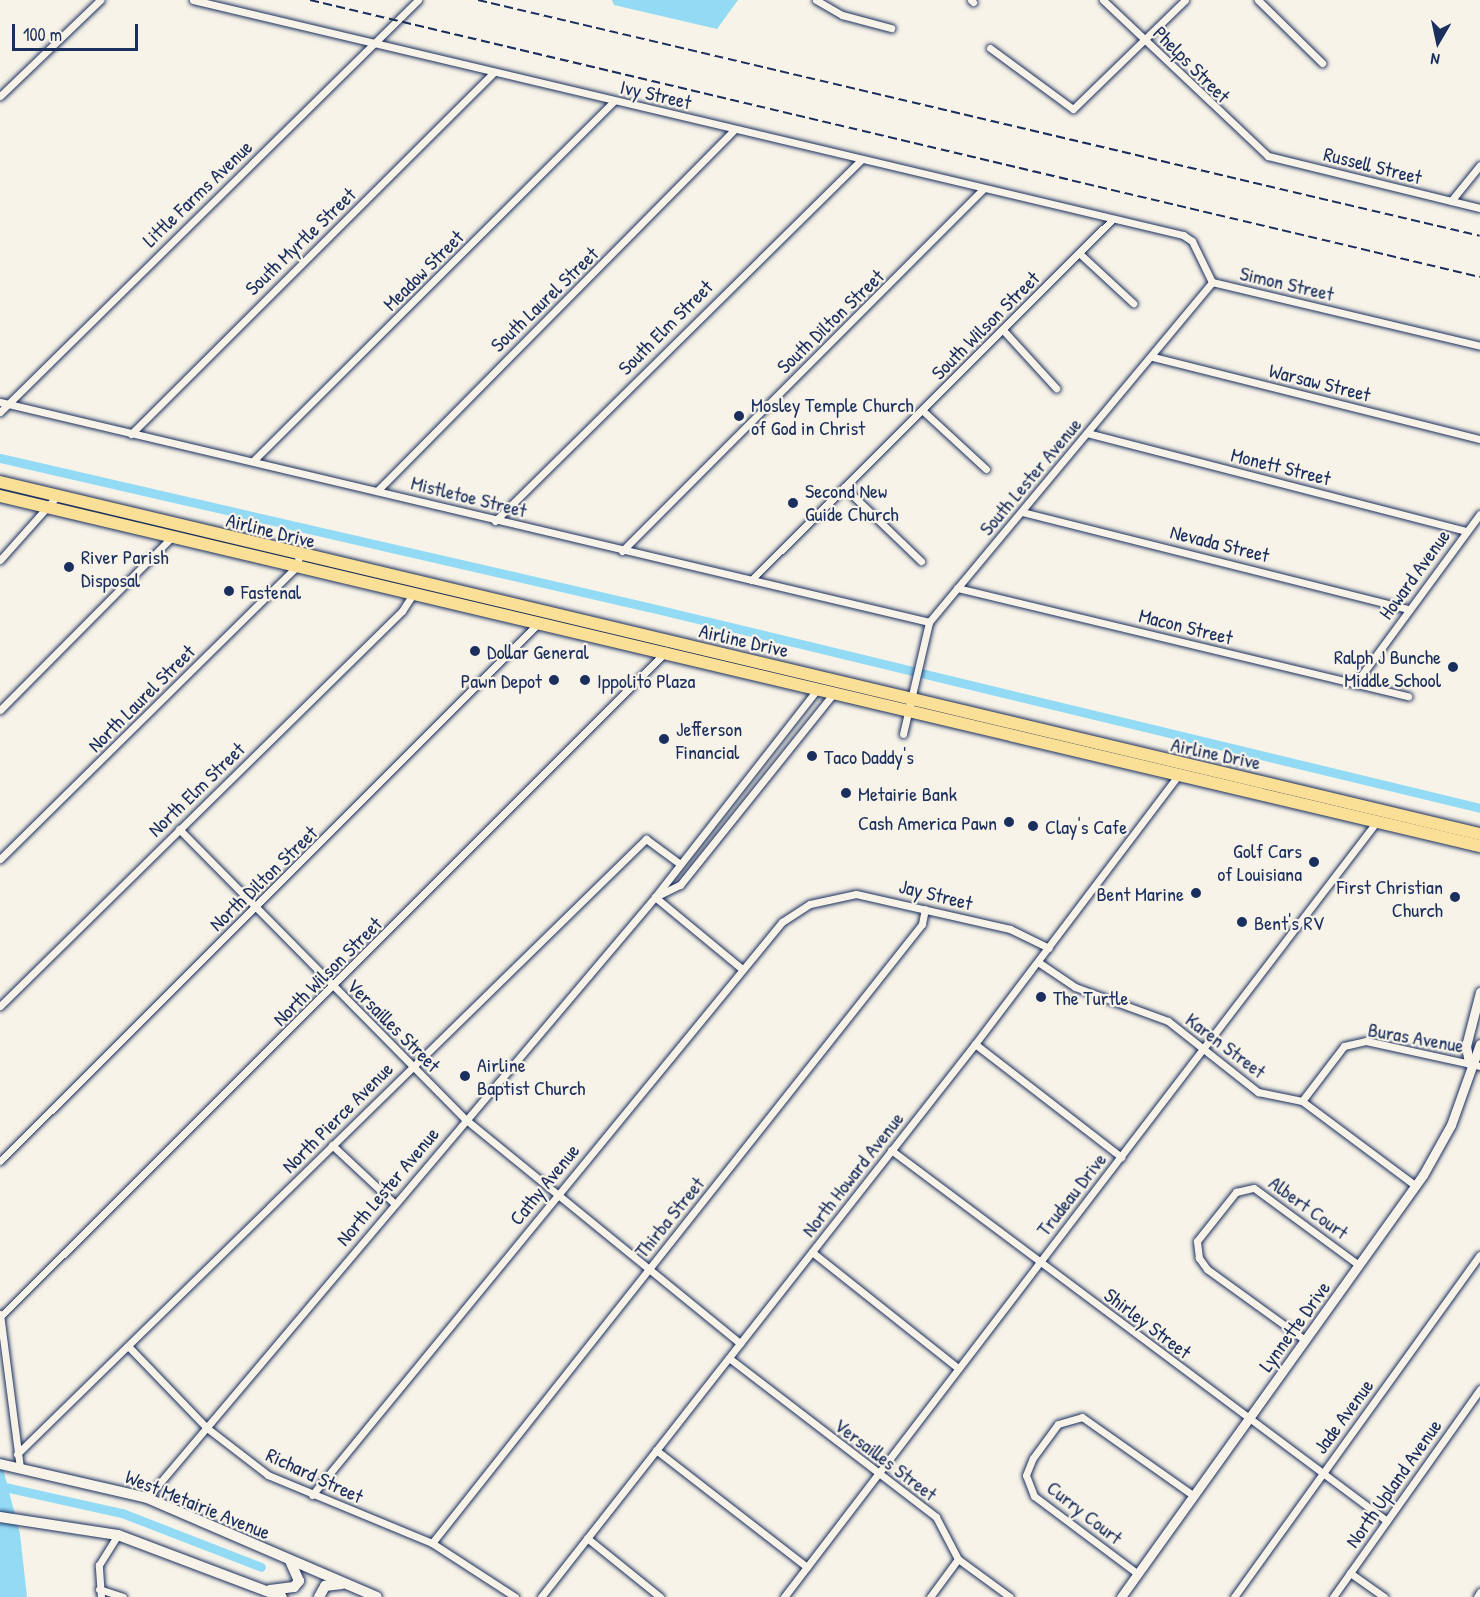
<!DOCTYPE html>
<html>
<head>
<meta charset="utf-8">
<style>
	body { margin:0 }
	#map { position:relative; width:1480px; height:1597px; overflow:hidden; background:#f7f3e8; font-family:"Patrick Hand",sans-serif }
	div>[style] { position:absolute }
	.water>* { inset:0; background:#93dbf5 }
	.canal>* { height:9px; margin:-4.5px; padding:0 4.5px; transform-origin:4.5px; border-radius:4.5px; background:#93dbf5 }
	.roads { filter:drop-shadow(0 0 2px #1b2f5e) drop-shadow(0 0 2px #1b2f5e) }
	.minor>* { height:7px; margin:-3.5px; padding:0 3.5px; transform-origin:3.5px; border-radius:3.5px; background:#f7f3e8 }
	.tertiary>* { height:9px; margin:-4.5px; padding:0 4.5px; transform-origin:4.5px; border-radius:4.5px; background:#f7f3e8 }
	.secondary>* { height:10px; margin:-5px; padding:0 5px; transform-origin:5px; border-radius:5px; background:#f7f3e8 }
	.trunk>* { height:12px; margin:-6px; padding:0 6px; transform-origin:6px; border-radius:6px; background:#fadf96 }
	.rail>* { height:2px; margin-top:-1px; transform-origin:0; background:repeating-linear-gradient(90deg,#1b2f5e 0 9px,transparent 0 13.5px) }
	.dots>* { width:16px; height:16px; translate:-50% -50%; box-sizing:border-box; border:3px solid #f7f3e8; border-radius:50% }
	span { translate:-50% -50%; white-space:nowrap; text-align:center; line-height:1.15; -webkit-text-stroke:4.5px #f7f3e8; paint-order:stroke }
	.street-label { font-size:20px; color:#1b2f5e }
	.poi-label { font-size:20px; color:#1b2f5e }
	.left { translate:0 -50%; text-align:left }
	.right { translate:-100% -50%; text-align:right }
	.north { position:absolute; left:1408px; top:12px; width:60px; height:60px; -webkit-text-stroke:4px #f7f3e8; paint-order:stroke; rotate:189deg; font-size:16px; font-weight:700; line-height:24px; text-align:center; color:#1b2f5e }
	.north::after { content:''; display:block; margin:auto; width:21px; height:27px; background:#1b2f5e; clip-path:polygon(50% 0,100% 100%,50% 72%,0 100%) }
	.scale { position:absolute; left:12px; top:24px; width:126px; height:27px; box-sizing:border-box; border:3px solid #1b2f5e; border-top:0; padding-left:8px; font-size:18px; line-height:21px; white-space:nowrap; color:#1b2f5e; -webkit-text-stroke:4px #f7f3e8; paint-order:stroke }
</style>
</head>
<body>
<div id="map">
	<div class="water">
		<div style="clip-path:polygon(612px 0,738px 0,717px 29px,614px 5px)"></div>
		<div style="clip-path:polygon(0 1457px,20px 1534px,27px 1597px,0 1597px)"></div>
	</div>
	<div class="canal">
		<div style="left:0;top:458px;width:665px;rotate:12.95deg"></div>
		<div style="left:648px;top:607px;width:856px;rotate:13.58deg"></div>
		<div style="left:0;top:1486px;width:125px;rotate:12.5deg"></div>
		<div style="left:122px;top:1513px;width:149px;rotate:21.2deg"></div>
	</div>
	<div class="roads">
		<div class="minor">
			<div style="left:193px;top:0;width:1018px;rotate:13.35deg"></div>
			<div style="left:1183px;top:235px;width:11px;rotate:34deg"></div>
			<div style="left:1192px;top:241px;width:46px;rotate:64deg"></div>
			<div style="left:816px;top:0;width:30px;rotate:30deg"></div>
			<div style="left:842px;top:15px;width:51px;rotate:14.9deg"></div>
			<div style="left:971px;top:0;width:3px;rotate:45deg"></div>
			<div style="left:1103px;top:0;width:227px;rotate:43.4deg"></div>
			<div style="left:1268px;top:156px;width:218px;rotate:13.8deg"></div>
			<div style="left:1258px;top:0;width:90px;rotate:44.5deg"></div>
			<div style="left:990px;top:48px;width:103px;rotate:36.3deg"></div>
			<div style="left:1073px;top:109px;width:156px;rotate:-44.2deg"></div>
			<div style="left:0;top:96px;width:139px;rotate:-43.8deg"></div>
			<div style="left:1451px;top:201px;width:46px;rotate:-51.1deg"></div>
			<div style="left:1079px;top:253px;width:74px;rotate:42.8deg"></div>
			<div style="left:1212px;top:282px;width:276px;rotate:13.4deg"></div>
			<div style="left:1003px;top:330px;width:79px;rotate:47.6deg"></div>
			<div style="left:1153px;top:357px;width:337px;rotate:14.1deg"></div>
			<div style="left:0;top:402px;width:955px;rotate:13.32deg"></div>
			<div style="left:922px;top:410px;width:87px;rotate:42.7deg"></div>
			<div style="left:0;top:412px;width:587px;rotate:-44.59deg"></div>
			<div style="left:1087px;top:433px;width:392px;rotate:14.5deg"></div>
			<div style="left:131px;top:434px;width:511px;rotate:-44.92deg"></div>
			<div style="left:253px;top:461px;width:510px;rotate:-44.92deg"></div>
			<div style="left:844px;top:487px;width:107px;rotate:43.9deg"></div>
			<div style="left:377px;top:491px;width:508px;rotate:-45.32deg"></div>
			<div style="left:1022px;top:512px;width:399px;rotate:14.1deg"></div>
			<div style="left:495px;top:521px;width:514px;rotate:-44.61deg"></div>
			<div style="left:622px;top:551px;width:511px;rotate:-45.08deg"></div>
			<div style="left:0;top:560px;width:86px;rotate:-48.3deg"></div>
			<div style="left:751px;top:580px;width:511px;rotate:-44.92deg"></div>
			<div style="left:957px;top:588px;width:464px;rotate:13.5deg"></div>
			<div style="left:1355px;top:684px;width:211px;rotate:-53.7deg"></div>
			<div style="left:0;top:710px;width:244px;rotate:-45.2deg"></div>
			<div style="left:903px;top:734px;width:115px;rotate:-76.9deg"></div>
			<div style="left:929px;top:622px;width:442px;rotate:-50.2deg"></div>
			<div style="left:179px;top:829px;width:407px;rotate:45.4deg"></div>
			<div style="left:465px;top:1119px;width:355px;rotate:39.2deg"></div>
			<div style="left:0;top:859px;width:417px;rotate:-44.6deg"></div>
			<div style="left:297px;top:566px;width:10px;rotate:-79deg"></div>
			<div style="left:655px;top:897px;width:28px;rotate:-26deg"></div>
			<div style="left:680px;top:885px;width:246px;rotate:-51.3deg"></div>
			<div style="left:655px;top:897px;width:113px;rotate:39.6deg"></div>
			<div style="left:1038px;top:962px;width:45px;rotate:34deg"></div>
			<div style="left:1075px;top:987px;width:99px;rotate:20.1deg"></div>
			<div style="left:1168px;top:1021px;width:115px;rotate:38.3deg"></div>
			<div style="left:1258px;top:1092px;width:45px;rotate:11.6deg"></div>
			<div style="left:1302px;top:1101px;width:142px;rotate:36.7deg"></div>
			<div style="left:0;top:1006px;width:564px;rotate:-44.5deg"></div>
			<div style="left:402px;top:611px;width:20px;rotate:-57deg"></div>
			<div style="left:975px;top:1044px;width:185px;rotate:37.7deg"></div>
			<div style="left:1302px;top:1101px;width:69px;rotate:-52.6deg"></div>
			<div style="left:1344px;top:1046px;width:23px;rotate:-13deg"></div>
			<div style="left:1366px;top:1041px;width:117px;rotate:12.4deg"></div>
			<div style="left:332px;top:1145px;width:85px;rotate:43.1deg"></div>
			<div style="left:891px;top:1150px;width:619px;rotate:36.8deg"></div>
			<div style="left:0;top:1161px;width:763px;rotate:-44.95deg"></div>
			<div style="left:812px;top:1252px;width:186px;rotate:38.5deg"></div>
			<div style="left:0;top:1314px;width:154px;rotate:82.6deg"></div>
			<div style="left:1px;top:1316px;width:941px;rotate:-44.96deg"></div>
			<div style="left:1305px;top:1340px;width:121px;rotate:-144.1deg"></div>
			<div style="left:1207px;top:1269px;width:14px;rotate:-126deg"></div>
			<div style="left:1199px;top:1258px;width:17px;rotate:-97deg"></div>
			<div style="left:1197px;top:1241px;width:63px;rotate:-51.5deg"></div>
			<div style="left:1236px;top:1192px;width:18px;rotate:-13deg"></div>
			<div style="left:1254px;top:1188px;width:130px;rotate:36.3deg"></div>
			<div style="left:128px;top:1346px;width:114px;rotate:46.1deg"></div>
			<div style="left:207px;top:1428px;width:77px;rotate:37.6deg"></div>
			<div style="left:268px;top:1475px;width:178px;rotate:22.5deg"></div>
			<div style="left:432px;top:1543px;width:99px;rotate:33deg"></div>
			<div style="left:729px;top:1358px;width:261px;rotate:37.5deg"></div>
			<div style="left:936px;top:1517px;width:47px;rotate:62.4deg"></div>
			<div style="left:958px;top:1559px;width:64px;rotate:36.2deg"></div>
			<div style="left:656px;top:1450px;width:191px;rotate:37.8deg"></div>
			<div style="left:17px;top:1454px;width:880px;rotate:-44.36deg"></div>
			<div style="left:646px;top:839px;width:42px;rotate:36.3deg"></div>
			<div style="left:312px;top:1495px;width:741px;rotate:-50.64deg"></div>
			<div style="left:782px;top:922px;width:33px;rotate:-33deg"></div>
			<div style="left:810px;top:904px;width:47px;rotate:-12.3deg"></div>
			<div style="left:856px;top:894px;width:158px;rotate:12.8deg"></div>
			<div style="left:1010px;top:929px;width:43px;rotate:26deg"></div>
			<div style="left:147px;top:1498px;width:787px;rotate:-49.79deg"></div>
			<div style="left:655px;top:897px;width:266px;rotate:-52deg"></div>
			<div style="left:587px;top:1538px;width:94px;rotate:38.9deg"></div>
			<div style="left:432px;top:1543px;width:789px;rotate:-51.63deg"></div>
			<div style="left:922px;top:924px;width:15px;rotate:-79deg"></div>
			<div style="left:1350px;top:1573px;width:42px;rotate:35.2deg"></div>
			<div style="left:1138px;top:1574px;width:130px;rotate:-143.1deg"></div>
			<div style="left:1034px;top:1496px;width:22px;rotate:-111deg"></div>
			<div style="left:1026px;top:1475px;width:18px;rotate:-68deg"></div>
			<div style="left:1033px;top:1458px;width:42px;rotate:-53.7deg"></div>
			<div style="left:1058px;top:1424px;width:25px;rotate:-16deg"></div>
			<div style="left:1082px;top:1417px;width:137px;rotate:35.2deg"></div>
			<div style="left:99px;top:1589px;width:25px;rotate:18deg"></div>
			<div style="left:101px;top:1597px;width:32px;rotate:-94deg"></div>
			<div style="left:99px;top:1565px;width:36px;rotate:-58deg"></div>
			<div style="left:541px;top:1597px;width:703px;rotate:-51.87deg"></div>
			<div style="left:975px;top:1044px;width:338px;rotate:-52.9deg"></div>
			<div style="left:784px;top:1597px;width:977px;rotate:-52.61deg"></div>
			<div style="left:930px;top:1597px;width:47px;rotate:-53.6deg"></div>
			<div style="left:1234px;top:1597px;width:421px;rotate:-54.3deg"></div>
			<div style="left:1333px;top:1597px;width:255px;rotate:-54.7deg"></div>
			<div style="left:1477px;top:1597px;width:6px;rotate:-59deg"></div>
		</div>
		<div class="tertiary">
			<div style="left:1469px;top:1063px;width:17px;rotate:-100deg"></div>
			<div style="left:1466px;top:1046px;width:56px;rotate:-75.5deg"></div>
			<div style="left:1121px;top:1597px;width:519px;rotate:-54.41deg"></div>
			<div style="left:1423px;top:1175px;width:57px;rotate:-60.8deg"></div>
			<div style="left:1451px;top:1125px;width:86px;rotate:-70.3deg"></div>
		</div>
		<div class="secondary">
			<div style="left:0;top:1464px;width:151px;rotate:13deg"></div>
			<div style="left:147px;top:1498px;width:250px;rotate:23.3deg"></div>
			<div style="left:0;top:1517px;width:119px;rotate:8.7deg"></div>
			<div style="left:118px;top:1535px;width:175px;rotate:20.7deg"></div>
			<div style="left:270px;top:1590px;width:24px;rotate:-7deg"></div>
			<div style="left:294px;top:1587px;width:8px;rotate:-50deg"></div>
			<div style="left:299px;top:1581px;width:20px;rotate:-114deg"></div>
			<div style="left:319px;top:1597px;width:13px;rotate:-61deg"></div>
			<div style="left:325px;top:1586px;width:17px;rotate:-7deg"></div>
		</div>
		<div class="trunk">
			<div style="left:0;top:482px;width:1521px;rotate:13.38deg"></div>
			<div style="left:0;top:496px;width:1521px;rotate:13.31deg"></div>
		</div>
	</div>
	<div class="rail">
		<div style="left:310px;top:0;width:1202px;rotate:13.32deg"></div>
		<div style="left:478px;top:0;width:1029px;rotate:13.25deg"></div>
	</div>
	<div class="dots">
		<div style="left:739px;top:416px;background:#1b2f5e"></div>
		<div style="left:793px;top:503px;background:#1b2f5e"></div>
		<div style="left:69px;top:567px;background:#1b2f5e"></div>
		<div style="left:229px;top:591px;background:#1b2f5e"></div>
		<div style="left:475px;top:651px;background:#1b2f5e"></div>
		<div style="left:1453px;top:667px;background:#1b2f5e"></div>
		<div style="left:554px;top:680px;background:#1b2f5e"></div>
		<div style="left:585px;top:680px;background:#1b2f5e"></div>
		<div style="left:664px;top:739px;background:#1b2f5e"></div>
		<div style="left:812px;top:756px;background:#1b2f5e"></div>
		<div style="left:846px;top:793px;background:#1b2f5e"></div>
		<div style="left:1009px;top:822px;background:#1b2f5e"></div>
		<div style="left:1033px;top:826px;background:#1b2f5e"></div>
		<div style="left:1314px;top:862px;background:#1b2f5e"></div>
		<div style="left:1196px;top:893px;background:#1b2f5e"></div>
		<div style="left:1455px;top:897px;background:#1b2f5e"></div>
		<div style="left:1242px;top:922px;background:#1b2f5e"></div>
		<div style="left:1041px;top:997px;background:#1b2f5e"></div>
		<div style="left:465px;top:1076px;background:#1b2f5e"></div>
	</div>
	<div class="street-label">
		<span style="left:1192px;top:64px;rotate:45deg">Phelps Street</span>
		<span style="left:656px;top:94px;rotate:13deg">Ivy Street</span>
		<span style="left:1373px;top:165px;rotate:14deg">Russell Street</span>
		<span style="left:197px;top:193px;rotate:-44deg">Little Farms Avenue</span>
		<span style="left:300px;top:241px;rotate:-44deg">South Myrtle Street</span>
		<span style="left:423px;top:270px;rotate:-45deg">Meadow Street</span>
		<span style="left:1287px;top:283px;rotate:13deg">Simon Street</span>
		<span style="left:544px;top:299px;rotate:-44deg">South Laurel Street</span>
		<span style="left:830px;top:321px;rotate:-44deg">South Dilton Street</span>
		<span style="left:985px;top:325px;rotate:-45deg">South Wilson Street</span>
		<span style="left:665px;top:327px;rotate:-45deg">South Elm Street</span>
		<span style="left:1320px;top:382px;rotate:14deg">Warsaw Street</span>
		<span style="left:1281px;top:466px;rotate:14deg">Monett Street</span>
		<span style="left:1030px;top:476px;rotate:-50deg">South Lester Avenue</span>
		<span style="left:469px;top:496px;rotate:14deg">Mistletoe Street</span>
		<span style="left:271px;top:530px;rotate:14deg">Airline Drive</span>
		<span style="left:1220px;top:543px;rotate:14deg">Nevada Street</span>
		<span style="left:1414px;top:574px;rotate:-54deg">Howard Avenue</span>
		<span style="left:1186px;top:626px;rotate:14deg">Macon Street</span>
		<span style="left:744px;top:640px;rotate:13deg">Airline Drive</span>
		<span style="left:141px;top:698px;rotate:-45deg">North Laurel Street</span>
		<span style="left:1216px;top:753px;rotate:12deg">Airline Drive</span>
		<span style="left:196px;top:789px;rotate:-44deg">North Elm Street</span>
		<span style="left:263px;top:878px;rotate:-44deg">North Dilton Street</span>
		<span style="left:936px;top:894px;rotate:14deg">Jay Street</span>
		<span style="left:327px;top:971px;rotate:-45deg">North Wilson Street</span>
		<span style="left:394px;top:1025px;rotate:45deg">Versailles Street</span>
		<span style="left:1416px;top:1037px;rotate:10deg">Buras Avenue</span>
		<span style="left:1226px;top:1045px;rotate:37deg">Karen Street</span>
		<span style="left:337px;top:1117px;rotate:-45deg">North Pierce Avenue</span>
		<span style="left:852px;top:1174px;rotate:-52deg">North Howard Avenue</span>
		<span style="left:544px;top:1184px;rotate:-51deg">Cathy Avenue</span>
		<span style="left:387px;top:1186px;rotate:-50deg">North Lester Avenue</span>
		<span style="left:1071px;top:1194px;rotate:-52deg">Trudeau Drive</span>
		<span style="left:1309px;top:1207px;rotate:36deg">Albert Court</span>
		<span style="left:669px;top:1217px;rotate:-51deg">Thirba Street</span>
		<span style="left:1148px;top:1323px;rotate:37deg">Shirley Street</span>
		<span style="left:1294px;top:1326px;rotate:-54deg">Lynnette Drive</span>
		<span style="left:1343px;top:1416px;rotate:-54deg">Jade Avenue</span>
		<span style="left:886px;top:1459px;rotate:37deg">Versailles Street</span>
		<span style="left:315px;top:1475px;rotate:25deg">Richard Street</span>
		<span style="left:1393px;top:1483px;rotate:-55deg">North Upland Avenue</span>
		<span style="left:198px;top:1504px;rotate:22deg">West Metairie Avenue</span>
		<span style="left:1085px;top:1512px;rotate:38deg">Curry Court</span>
	</div>
	<div class="poi-label">
		<span class="left" style="left:751px;top:416px">Mosley Temple Church<br>of God in Christ</span>
		<span class="left" style="left:805px;top:502px">Second New<br>Guide Church</span>
		<span class="left" style="left:81px;top:568px">River Parish<br>Disposal</span>
		<span class="left" style="left:241px;top:591px">Fastenal</span>
		<span class="left" style="left:487px;top:651px">Dollar General</span>
		<span class="right" style="left:1441px;top:668px">Ralph J Bunche<br>Middle School</span>
		<span class="right" style="left:542px;top:680px">Pawn Depot</span>
		<span class="left" style="left:597px;top:680px">Ippolito Plaza</span>
		<span class="left" style="left:676px;top:740px">Jefferson<br>Financial</span>
		<span class="left" style="left:824px;top:756px">Taco Daddy's</span>
		<span class="left" style="left:858px;top:793px">Metairie Bank</span>
		<span class="right" style="left:997px;top:822px">Cash America Pawn</span>
		<span class="left" style="left:1045px;top:826px">Clay's Cafe</span>
		<span class="right" style="left:1302px;top:862px">Golf Cars<br>of Louisiana</span>
		<span class="right" style="left:1443px;top:898px">First Christian<br>Church</span>
		<span class="right" style="left:1184px;top:893px">Bent Marine</span>
		<span class="left" style="left:1254px;top:922px">Bent's RV</span>
		<span class="left" style="left:1053px;top:997px">The Turtle</span>
		<span class="left" style="left:477px;top:1076px">Airline<br>Baptist Church</span>
	</div>
	<div class="north">N</div>
	<div class="scale">100 m</div>
</div>
</body>
</html>
